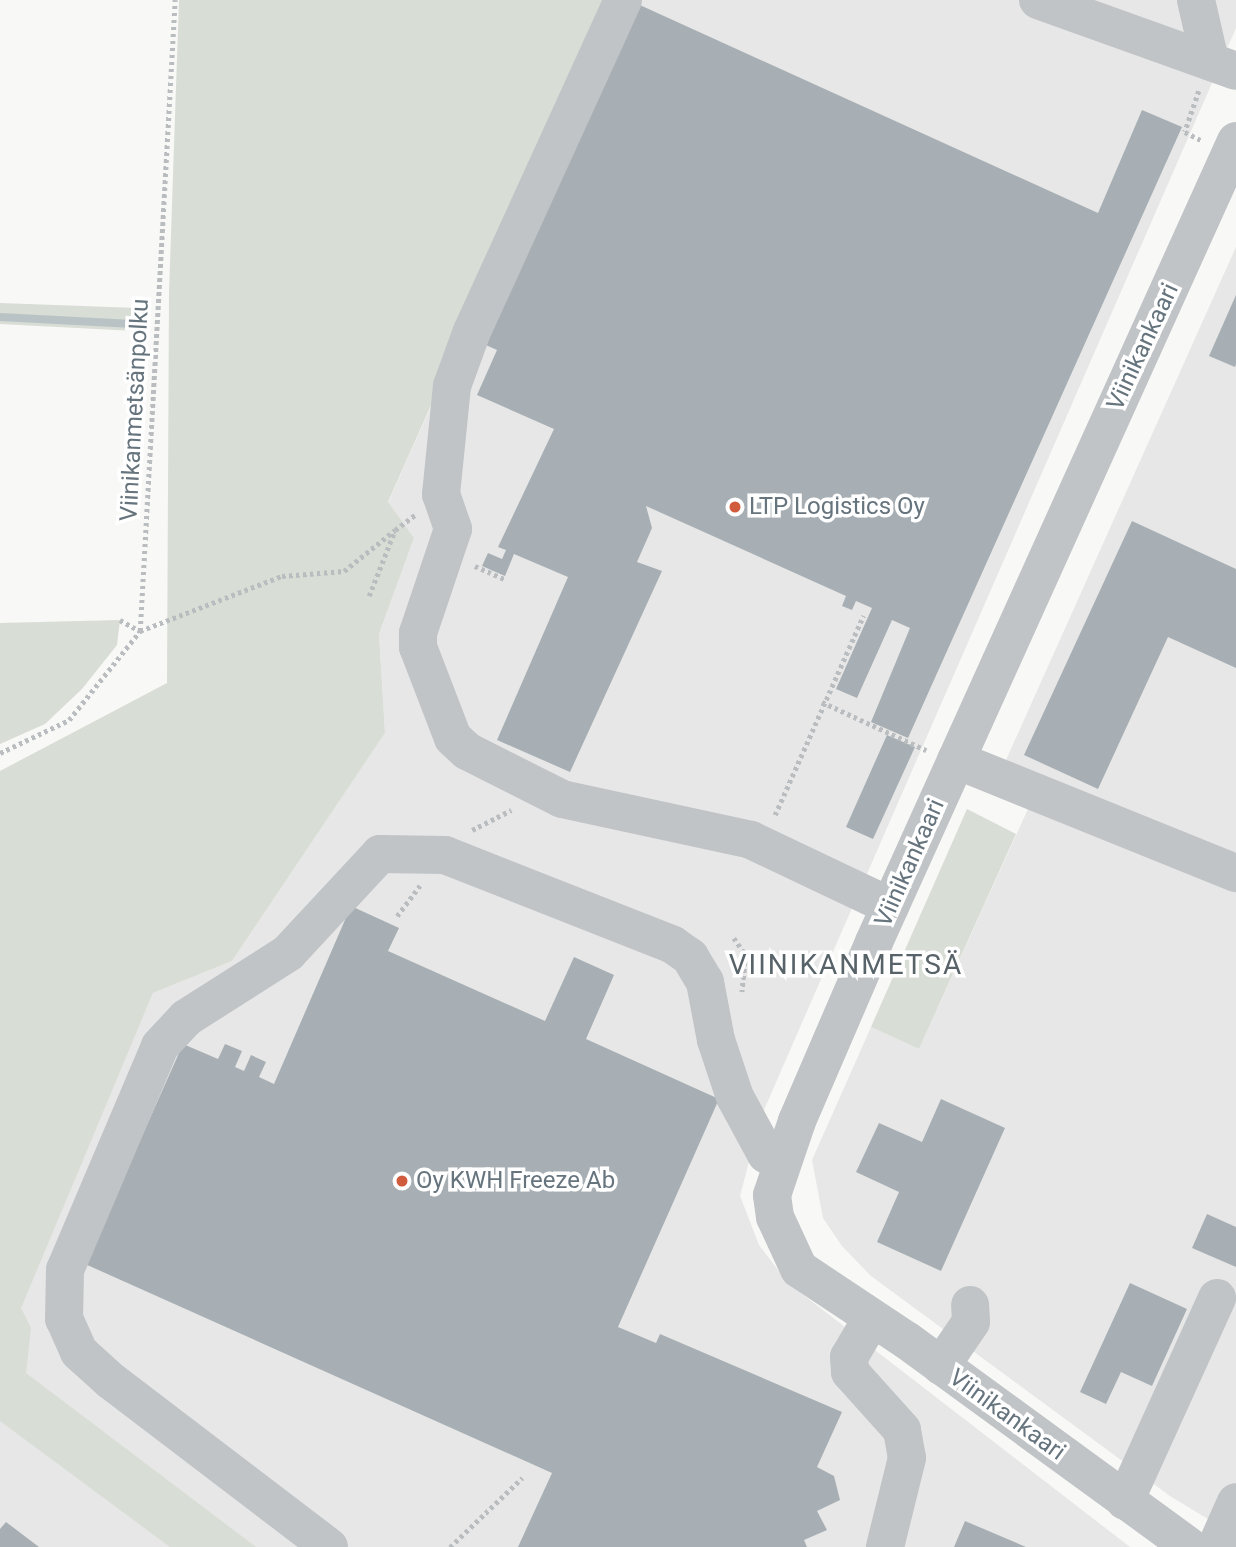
<!DOCTYPE html>
<html>
<head>
<meta charset="utf-8">
<style>
	body { margin:0 }
	#map { position:relative; width:1236px; height:1547px; overflow:hidden; background:#f8f8f6; font-family:Roboto,sans-serif }
	div>[style] { position:absolute }
	.built>* { inset:0; background:#e6e7e6 }
	.green>* { inset:0; background:#d8ddd5 }
	.stream>* { height:8px; margin:-4px; padding:0 4px; transform-origin:4px; border-radius:4px; background:#b9c3c6 }
	.building>* { inset:0; background:#a8afb4 }
	.path>* { height:4.5px; margin-top:-2.25px; transform-origin:0; background:repeating-linear-gradient(90deg,#babdbf 0 3.5px,transparent 0 7px) }
	.minor>* { height:38px; margin:-19px; padding:0 19px; transform-origin:19px; border-radius:19px; background:#c0c4c7 }
	.dots>* { width:19px; height:19px; translate:-50% -50%; box-sizing:border-box; border:4px solid #fff; border-radius:50% }
	span { translate:-50% -50%; white-space:nowrap; text-align:center; line-height:1.15; -webkit-text-stroke:7px #fff; paint-order:stroke }
	.street-label { font-size:24px; color:#66747e }
	.poi-label { font-size:24px; color:#66747e }
	.left { translate:0 -50%; text-align:left }
	.quarter-label { font-size:28px; color:#576269; letter-spacing:2px }
</style>
</head>
<body>
<div id="map">
	<div class="built">
		<div style="clip-path:polygon(611px 0,1236px 0,1236px 28px,760px 1119px,740px 1196px,759px 1245px,788px 1283px,1130px 1547px,0 1547px,0 1355px,153px 993px,232px 961px,385px 733px,379px 634px,414px 538px,388px 503px)"></div>
		<div style="clip-path:polygon(1236px 247px,1236px 1536px,1170px 1496px,871px 1276px,842px 1246px,823px 1218px,812px 1160px,871px 1027px,919px 1049px,1028px 809px,1006px 760px)"></div>
	</div>
	<div class="green">
		<div style="clip-path:polygon(179px 0,611px 0,388px 502px,414px 538px,379px 634px,385px 733px,232px 961px,153px 993px,21px 1308px,31px 1328px,26px 1373px,256px 1547px,170px 1547px,0 1421px,0 771px,167px 683px,169px 293px)"></div>
		<div style="clip-path:polygon(0 303px,137px 308px,135px 331px,0 324px)"></div>
		<div style="clip-path:polygon(120px 620px,117px 645px,82px 689px,45px 724px,0 744px,0 623px)"></div>
		<div style="clip-path:polygon(967px 809px,1016px 834px,919px 1049px,871px 1027px)"></div>
	</div>
	<div class="stream">
		<div style="left:0;top:317px;width:133px;rotate:3deg"></div>
	</div>
	<div class="building">
		<div style="clip-path:polygon(631px 1px,1098px 213px,1142px 110px,1182px 127px,908px 738px,871px 722px,910px 628px,892px 620px,857px 698px,836px 689px,872px 608px,856px 601px,852px 610px,842px 606px,846px 596px,646px 506px,652px 528px,637px 562px,662px 571px,570px 772px,497px 740px,568px 577px,514px 554px,505px 576px,482px 566px,488px 553px,502px 559px,506px 550px,498px 547px,554px 429px,477px 395px,497px 350px,479px 342px)"></div>
		<div style="clip-path:polygon(1236px 295px,1236px 364px,1235px 367px,1209px 356px)"></div>
		<div style="clip-path:polygon(1132px 521px,1236px 569px,1236px 668px,1168px 637px,1098px 789px,1024px 755px)"></div>
		<div style="clip-path:polygon(887px 735px,915px 747px,873px 839px,846px 827px)"></div>
		<div style="clip-path:polygon(351px 906px,399px 928px,388px 951px,545px 1021px,574px 957px,614px 975px,586px 1039px,719px 1099px,618px 1327px,656px 1343px,660px 1334px,842px 1412px,817px 1467px,834px 1476px,840px 1500px,817px 1511px,827px 1530px,804px 1540px,807px 1547px,518px 1547px,552px 1473px,85px 1264px,183px 1044px,218px 1059px,225px 1044px,242px 1051px,235px 1067px,244px 1071px,251px 1055px,266px 1062px,259px 1077px,274px 1084px)"></div>
		<div style="clip-path:polygon(941px 1099px,1005px 1128px,941px 1271px,877px 1242px,899px 1192px,856px 1172px,879px 1123px,922px 1142px)"></div>
		<div style="clip-path:polygon(1207px 1214px,1236px 1227px,1236px 1267px,1192px 1248px)"></div>
		<div style="clip-path:polygon(1130px 1283px,1187px 1309px,1152px 1386px,1121px 1372px,1106px 1404px,1080px 1392px)"></div>
		<div style="clip-path:polygon(965px 1521px,1026px 1547px,954px 1547px)"></div>
		<div style="clip-path:polygon(6px 1522px,39px 1547px,0 1547px,0 1529px)"></div>
	</div>
	<div class="path">
		<div style="left:1199px;top:91px;width:43px;rotate:108.9deg"></div>
		<div style="left:1185px;top:132px;width:18px;rotate:27deg"></div>
		<div style="left:475px;top:566px;width:34px;rotate:24deg"></div>
		<div style="left:369px;top:596px;width:71px;rotate:-68.5deg"></div>
		<div style="left:395px;top:530px;width:26px;rotate:-37deg"></div>
		<div style="left:120px;top:620px;width:23px;rotate:29deg"></div>
		<div style="left:140px;top:631px;width:152px;rotate:-21.2deg"></div>
		<div style="left:282px;top:576px;width:62px;rotate:-4.6deg"></div>
		<div style="left:344px;top:571px;width:65px;rotate:-38.8deg"></div>
		<div style="left:822px;top:702px;width:115px;rotate:24.8deg"></div>
		<div style="left:0;top:753px;width:76px;rotate:-25.6deg"></div>
		<div style="left:69px;top:720px;width:114px;rotate:-51.4deg"></div>
		<div style="left:140px;top:631px;width:632px;rotate:-86.83deg"></div>
		<div style="left:775px;top:815px;width:218px;rotate:-66.1deg"></div>
		<div style="left:472px;top:830px;width:44px;rotate:-27.1deg"></div>
		<div style="left:397px;top:916px;width:38px;rotate:-53deg"></div>
		<div style="left:734px;top:938px;width:21px;rotate:55deg"></div>
		<div style="left:746px;top:955px;width:37px;rotate:96deg"></div>
		<div style="left:450px;top:1547px;width:100px;rotate:-43.8deg"></div>
	</div>
	<div class="minor">
		<div style="left:623px;top:0;width:364px;rotate:114.5deg"></div>
		<div style="left:472px;top:331px;width:59px;rotate:110deg"></div>
		<div style="left:452px;top:386px;width:109px;rotate:95.8deg"></div>
		<div style="left:441px;top:494px;width:37px;rotate:71deg"></div>
		<div style="left:453px;top:529px;width:110px;rotate:108.6deg"></div>
		<div style="left:418px;top:633px;width:14px;rotate:90deg"></div>
		<div style="left:418px;top:647px;width:97px;rotate:69deg"></div>
		<div style="left:453px;top:738px;width:19px;rotate:43deg"></div>
		<div style="left:467px;top:751px;width:106px;rotate:26.8deg"></div>
		<div style="left:562px;top:799px;width:193px;rotate:12.2deg"></div>
		<div style="left:751px;top:840px;width:154px;rotate:25.4deg"></div>
		<div style="left:1038px;top:0;width:210px;rotate:19.7deg"></div>
		<div style="left:1196px;top:0;width:63px;rotate:77.1deg"></div>
		<div style="left:956px;top:760px;width:302px;rotate:22deg"></div>
		<div style="left:872px;top:1318px;width:45px;rotate:120.5deg"></div>
		<div style="left:849px;top:1357px;width:15px;rotate:86deg"></div>
		<div style="left:850px;top:1372px;width:78px;rotate:48.1deg"></div>
		<div style="left:902px;top:1430px;width:28px;rotate:80deg"></div>
		<div style="left:907px;top:1458px;width:92px;rotate:103.9deg"></div>
		<div style="left:941px;top:1366px;width:53px;rotate:-55.7deg"></div>
		<div style="left:971px;top:1322px;width:17px;rotate:-93deg"></div>
		<div style="left:1125px;top:1501px;width:223px;rotate:-65.6deg"></div>
		<div style="left:329px;top:1547px;width:274px;rotate:-142.7deg"></div>
		<div style="left:111px;top:1381px;width:43px;rotate:-137.8deg"></div>
		<div style="left:79px;top:1352px;width:36px;rotate:-114deg"></div>
		<div style="left:64px;top:1319px;width:49px;rotate:-88.8deg"></div>
		<div style="left:65px;top:1270px;width:243px;rotate:-67deg"></div>
		<div style="left:160px;top:1046px;width:38px;rotate:-47deg"></div>
		<div style="left:186px;top:1018px;width:121px;rotate:-32.5deg"></div>
		<div style="left:288px;top:953px;width:135px;rotate:-47.1deg"></div>
		<div style="left:380px;top:854px;width:65px;rotate:0.9deg"></div>
		<div style="left:445px;top:855px;width:245px;rotate:21.5deg"></div>
		<div style="left:673px;top:945px;width:21px;rotate:35deg"></div>
		<div style="left:690px;top:957px;width:29px;rotate:59deg"></div>
		<div style="left:705px;top:982px;width:59px;rotate:79.3deg"></div>
		<div style="left:716px;top:1040px;width:60px;rotate:71.6deg"></div>
		<div style="left:735px;top:1097px;width:65px;rotate:61.5deg"></div>
		<div style="left:766px;top:1154px;width:18px;rotate:34deg"></div>
		<div style="left:1190px;top:1547px;width:351px;rotate:-143.9deg"></div>
		<div style="left:906px;top:1340px;width:128px;rotate:-146.4deg"></div>
		<div style="left:799px;top:1269px;width:57px;rotate:-114.8deg"></div>
		<div style="left:775px;top:1217px;width:22px;rotate:-98deg"></div>
		<div style="left:772px;top:1195px;width:78px;rotate:-71.3deg"></div>
		<div style="left:797px;top:1121px;width:195px;rotate:-66.7deg"></div>
		<div style="left:874px;top:942px;width:879px;rotate:-65.68deg"></div>
		<div style="left:1216px;top:1547px;width:49px;rotate:-66deg"></div>
	</div>
	<div class="dots">
		<div style="left:735px;top:507px;background:#d15b3d"></div>
		<div style="left:402px;top:1181px;background:#d15b3d"></div>
	</div>
	<div class="street-label">
		<span style="left:1143px;top:347px;rotate:-65deg">Viinikankaari</span>
		<span style="left:135px;top:410px;rotate:-87deg">Viinikanmetsänpolku</span>
		<span style="left:910px;top:863px;rotate:-66deg">Viinikankaari</span>
		<span style="left:1007px;top:1415px;rotate:36deg">Viinikankaari</span>
	</div>
	<div class="poi-label">
		<span class="left" style="left:749px;top:507px">LTP Logistics Oy</span>
		<span class="left" style="left:416px;top:1181px">Oy KWH Freeze Ab</span>
	</div>
	<div class="quarter-label">
		<span style="left:846px;top:965px">VIINIKANMETSÄ</span>
	</div>
</div>
</body>
</html>
